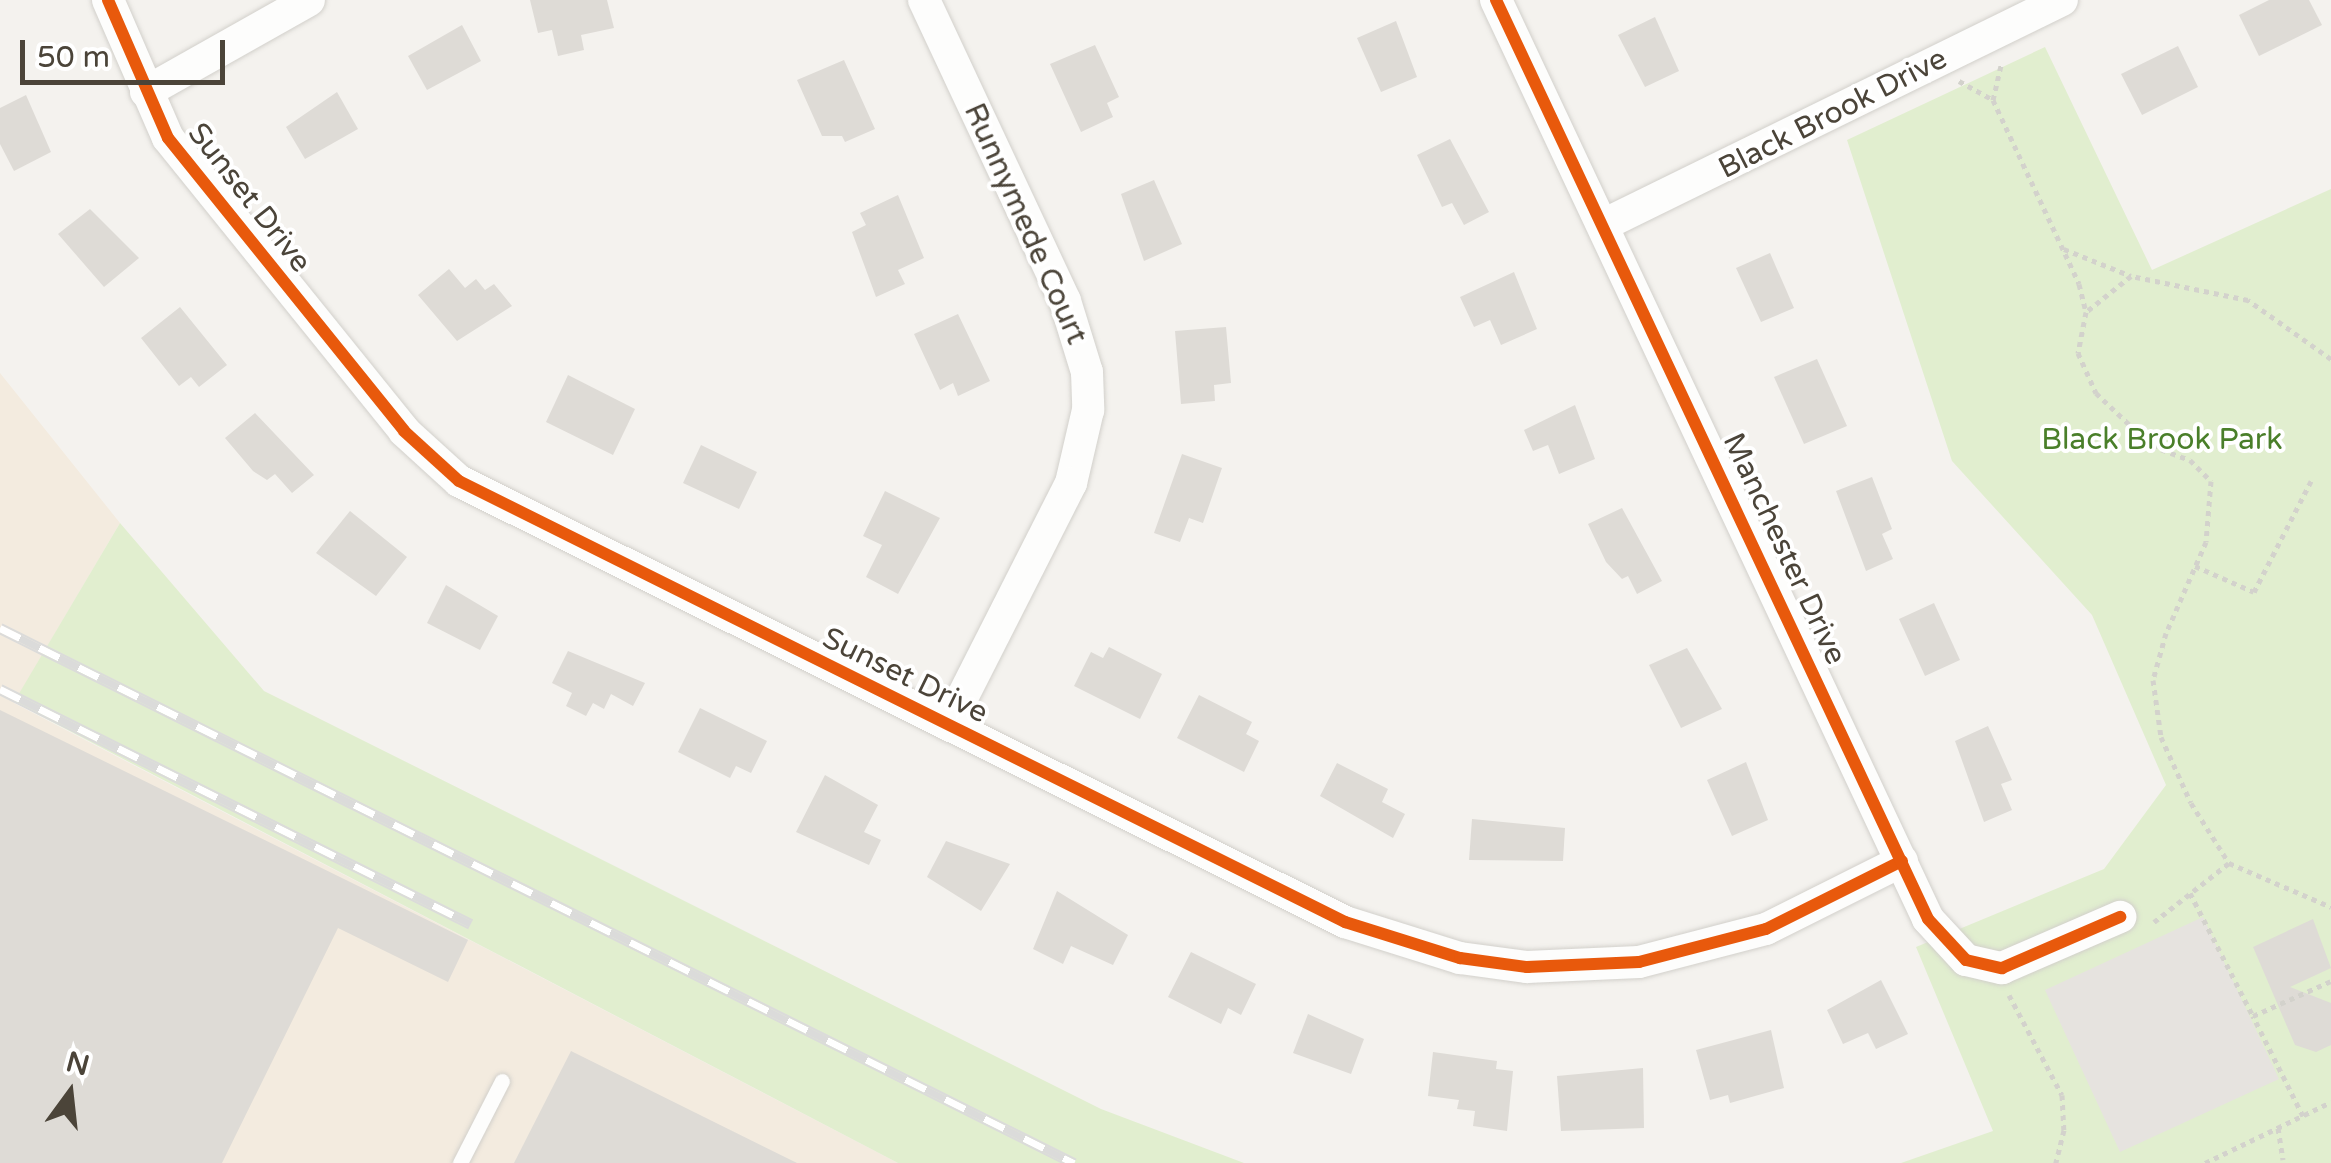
<!DOCTYPE html>
<html>
<head>
<meta charset="utf-8">
<style>
	body { margin:0 }
	#map { position:relative; width:2331px; height:1163px; overflow:hidden; background:#f4f2ee; font-family:"Varela Round",sans-serif }
	div>[style] { position:absolute }
	.commercial>* { inset:0; background:#f3ebdf }
	.green>* { inset:0; background:#e1eecf }
	.parking>* { inset:0; background:#e6e3df }
	.building>* { inset:0; background:#dedbd6 }
	.path>* { height:5px; margin-top:-2.5px; transform-origin:0; background:repeating-linear-gradient(90deg,#d3d2cc 0 5px,transparent 0 10px) }
	.roads { filter:drop-shadow(0 0 2px #d2d0cb) drop-shadow(0 0 2px #d2d0cb) }
	.service>* { height:15px; margin:-7.5px; padding:0 7.5px; transform-origin:7.5px; border-radius:7.5px; background:#fdfdfc }
	.minor>* { height:32px; margin:-16px; padding:0 16px; transform-origin:16px; border-radius:16px; background:#fdfdfc }
	.rail>* { height:11px; margin-top:-5.5px; transform-origin:0; background:repeating-linear-gradient(90deg,#fff 0 22px,#dbdbda 0 44px); box-sizing:border-box; border-block:2px solid #dbdbda }
	.cycleway>* { height:12px; margin:-6px; padding:0 6px; transform-origin:6px; border-radius:6px; background:#e8590c }
	span { translate:-50% -50%; white-space:nowrap; text-align:center; line-height:1.15; -webkit-text-stroke:8px #fff; paint-order:stroke }
	.street-label { font-size:30px; color:#4b4439 }
	.park-label { font-size:30px; color:#4a7f2a }
	.north { position:absolute; left:20px; top:1043px; width:100px; height:100px; -webkit-text-stroke:8px #fff; paint-order:stroke; rotate:15deg; font-size:28px; font-weight:700; line-height:40px; text-align:center; color:#4b4439 }
	.north::after { content:''; display:block; margin:auto; width:35px; height:45px; background:#4b4439; clip-path:polygon(50% 0,100% 100%,50% 72%,0 100%) }
	.scale { position:absolute; left:20px; top:40px; width:205px; height:45px; box-sizing:border-box; border:5px solid #4b4439; border-top:0; padding-left:12px; font-size:30px; line-height:35px; white-space:nowrap; color:#4b4439; -webkit-text-stroke:8px #fff; paint-order:stroke }
</style>
</head>
<body>
<div id="map">
	<div class="commercial">
		<div style="clip-path:polygon(0 373px,120px 523px,14px 703px,898px 1163px,0 1163px)"></div>
	</div>
	<div class="green">
		<div style="clip-path:polygon(2045px 47px,2152px 270px,2331px 189px,2331px 1163px,1901px 1163px,1993px 1131px,1916px 947px,2104px 869px,2166px 785px,2092px 615px,1952px 461px,1847px 140px)"></div>
		<div style="clip-path:polygon(120px 523px,264px 691px,1101px 1109px,1244px 1163px,898px 1163px,14px 702px)"></div>
	</div>
	<div class="parking">
		<div style="clip-path:polygon(2203px 917px,2279px 1079px,2120px 1152px,2045px 990px)"></div>
	</div>
	<div class="building">
		<div style="clip-path:polygon(530px 0,607px 0,614px 28px,581px 35px,584px 50px,558px 56px,552px 30px,538px 33px)"></div>
		<div style="clip-path:polygon(2269px 0,2309px 0,2322px 25px,2259px 56px,2239px 15px)"></div>
		<div style="clip-path:polygon(1655px 17px,1679px 71px,1645px 87px,1618px 35px)"></div>
		<div style="clip-path:polygon(1396px 21px,1417px 77px,1381px 92px,1357px 38px)"></div>
		<div style="clip-path:polygon(462px 25px,481px 61px,427px 90px,408px 56px)"></div>
		<div style="clip-path:polygon(1095px 45px,1119px 97px,1107px 103px,1113px 117px,1081px 132px,1050px 64px)"></div>
		<div style="clip-path:polygon(2178px 46px,2198px 87px,2142px 115px,2121px 74px)"></div>
		<div style="clip-path:polygon(844px 60px,875px 129px,845px 142px,842px 136px,822px 136px,797px 80px)"></div>
		<div style="clip-path:polygon(337px 92px,358px 129px,305px 159px,286px 127px)"></div>
		<div style="clip-path:polygon(26px 95px,51px 152px,14px 171px,0 144px,0 108px)"></div>
		<div style="clip-path:polygon(1450px 139px,1489px 212px,1464px 225px,1452px 203px,1442px 207px,1417px 155px)"></div>
		<div style="clip-path:polygon(1154px 180px,1182px 244px,1144px 261px,1121px 194px)"></div>
		<div style="clip-path:polygon(898px 195px,924px 258px,898px 270px,905px 284px,876px 297px,852px 232px,866px 225px,860px 213px)"></div>
		<div style="clip-path:polygon(90px 209px,139px 258px,104px 287px,58px 234px)"></div>
		<div style="clip-path:polygon(1770px 253px,1794px 308px,1761px 322px,1736px 268px)"></div>
		<div style="clip-path:polygon(449px 269px,465px 288px,476px 279px,485px 290px,494px 284px,512px 306px,457px 341px,418px 295px)"></div>
		<div style="clip-path:polygon(1514px 272px,1537px 329px,1501px 345px,1490px 320px,1474px 327px,1460px 297px)"></div>
		<div style="clip-path:polygon(180px 307px,227px 365px,199px 387px,191px 377px,179px 386px,141px 338px)"></div>
		<div style="clip-path:polygon(958px 314px,990px 381px,958px 396px,953px 383px,940px 390px,914px 334px)"></div>
		<div style="clip-path:polygon(1226px 327px,1231px 383px,1214px 385px,1215px 401px,1181px 404px,1175px 331px)"></div>
		<div style="clip-path:polygon(1817px 359px,1847px 426px,1804px 444px,1774px 377px)"></div>
		<div style="clip-path:polygon(568px 375px,635px 409px,613px 455px,546px 422px)"></div>
		<div style="clip-path:polygon(1575px 405px,1595px 459px,1559px 474px,1548px 445px,1533px 451px,1524px 430px)"></div>
		<div style="clip-path:polygon(255px 413px,314px 475px,292px 493px,275px 474px,267px 480px,253px 471px,225px 438px)"></div>
		<div style="clip-path:polygon(701px 445px,757px 472px,739px 509px,683px 483px)"></div>
		<div style="clip-path:polygon(1182px 454px,1222px 468px,1203px 523px,1189px 518px,1180px 542px,1154px 533px)"></div>
		<div style="clip-path:polygon(1872px 477px,1892px 529px,1882px 534px,1893px 559px,1866px 571px,1836px 491px)"></div>
		<div style="clip-path:polygon(885px 491px,940px 518px,898px 594px,866px 577px,882px 545px,863px 536px)"></div>
		<div style="clip-path:polygon(1622px 508px,1662px 581px,1637px 594px,1628px 576px,1622px 579px,1606px 562px,1588px 524px)"></div>
		<div style="clip-path:polygon(350px 511px,407px 557px,376px 596px,316px 553px)"></div>
		<div style="clip-path:polygon(446px 585px,498px 616px,480px 650px,427px 623px)"></div>
		<div style="clip-path:polygon(1934px 603px,1960px 660px,1925px 676px,1899px 619px)"></div>
		<div style="clip-path:polygon(1109px 647px,1162px 674px,1140px 719px,1074px 686px,1091px 652px,1103px 658px)"></div>
		<div style="clip-path:polygon(1687px 648px,1722px 709px,1681px 728px,1649px 665px)"></div>
		<div style="clip-path:polygon(568px 651px,645px 683px,633px 706px,611px 694px,604px 709px,593px 703px,586px 716px,566px 706px,572px 693px,552px 683px)"></div>
		<div style="clip-path:polygon(1199px 695px,1252px 722px,1246px 734px,1259px 741px,1244px 772px,1177px 738px)"></div>
		<div style="clip-path:polygon(700px 708px,767px 741px,751px 773px,736px 766px,730px 778px,678px 752px)"></div>
		<div style="clip-path:polygon(0 710px,468px 940px,448px 982px,338px 928px,222px 1163px,0 1163px)"></div>
		<div style="clip-path:polygon(1988px 726px,2012px 780px,2001px 784px,2012px 810px,1984px 822px,1955px 741px)"></div>
		<div style="clip-path:polygon(1746px 762px,1768px 820px,1732px 836px,1707px 780px)"></div>
		<div style="clip-path:polygon(1337px 763px,1388px 789px,1382px 802px,1405px 814px,1393px 838px,1320px 796px)"></div>
		<div style="clip-path:polygon(825px 775px,878px 805px,864px 832px,881px 840px,869px 865px,796px 832px)"></div>
		<div style="clip-path:polygon(1472px 819px,1565px 828px,1563px 861px,1469px 860px)"></div>
		<div style="clip-path:polygon(946px 841px,1010px 864px,981px 911px,927px 877px)"></div>
		<div style="clip-path:polygon(1057px 891px,1128px 935px,1113px 965px,1071px 946px,1063px 964px,1033px 949px)"></div>
		<div style="clip-path:polygon(2313px 919px,2331px 968px,2290px 987px,2331px 1003px,2331px 1045px,2316px 1052px,2295px 1045px,2253px 947px)"></div>
		<div style="clip-path:polygon(1191px 952px,1256px 984px,1241px 1015px,1228px 1008px,1221px 1024px,1168px 997px)"></div>
		<div style="clip-path:polygon(1881px 980px,1908px 1034px,1876px 1049px,1868px 1033px,1843px 1044px,1827px 1010px)"></div>
		<div style="clip-path:polygon(1308px 1014px,1364px 1039px,1351px 1074px,1293px 1053px)"></div>
		<div style="clip-path:polygon(1771px 1030px,1784px 1088px,1730px 1103px,1728px 1095px,1710px 1100px,1696px 1050px)"></div>
		<div style="clip-path:polygon(571px 1051px,797px 1163px,514px 1163px)"></div>
		<div style="clip-path:polygon(1433px 1052px,1497px 1061px,1496px 1069px,1513px 1071px,1507px 1131px,1473px 1126px,1475px 1111px,1457px 1109px,1459px 1100px,1428px 1096px)"></div>
		<div style="clip-path:polygon(1643px 1068px,1644px 1128px,1561px 1131px,1557px 1076px)"></div>
	</div>
	<div class="path">
		<div style="left:1959px;top:81px;width:39px;rotate:29deg"></div>
		<div style="left:1993px;top:100px;width:203px;rotate:64.9deg"></div>
		<div style="left:2079px;top:284px;width:29px;rotate:76deg"></div>
		<div style="left:1993px;top:100px;width:37px;rotate:-77deg"></div>
		<div style="left:2064px;top:249px;width:72px;rotate:21.9deg"></div>
		<div style="left:2331px;top:359px;width:102px;rotate:-144.6deg"></div>
		<div style="left:2248px;top:300px;width:119px;rotate:-168.4deg"></div>
		<div style="left:2131px;top:276px;width:58px;rotate:141.3deg"></div>
		<div style="left:2086px;top:312px;width:42px;rotate:101deg"></div>
		<div style="left:2078px;top:353px;width:44px;rotate:65.8deg"></div>
		<div style="left:2096px;top:393px;width:77px;rotate:43.4deg"></div>
		<div style="left:2152px;top:446px;width:40px;rotate:20.2deg"></div>
		<div style="left:2190px;top:460px;width:30px;rotate:45deg"></div>
		<div style="left:2211px;top:481px;width:61px;rotate:94.7deg"></div>
		<div style="left:2206px;top:542px;width:99px;rotate:113.7deg"></div>
		<div style="left:2166px;top:633px;width:49px;rotate:105.5deg"></div>
		<div style="left:2153px;top:680px;width:58px;rotate:82deg"></div>
		<div style="left:2161px;top:737px;width:72px;rotate:65.6deg"></div>
		<div style="left:2191px;top:803px;width:71px;rotate:57.7deg"></div>
		<div style="left:2229px;top:863px;width:111px;rotate:23.3deg"></div>
		<div style="left:2195px;top:566px;width:64px;rotate:23.8deg"></div>
		<div style="left:2254px;top:592px;width:125px;rotate:-62.8deg"></div>
		<div style="left:2190px;top:893px;width:138px;rotate:62.9deg"></div>
		<div style="left:2154px;top:922px;width:95px;rotate:-38.2deg"></div>
		<div style="left:2009px;top:995px;width:113px;rotate:62.1deg"></div>
		<div style="left:2062px;top:1095px;width:35px;rotate:87deg"></div>
		<div style="left:2064px;top:1130px;width:34px;rotate:104deg"></div>
		<div style="left:2303px;top:1116px;width:112px;rotate:-116.6deg"></div>
		<div style="left:2253px;top:1016px;width:85px;rotate:-24.2deg"></div>
		<div style="left:2278px;top:1128px;width:32px;rotate:81deg"></div>
		<div style="left:2205px;top:1163px;width:140px;rotate:-25.8deg"></div>
	</div>
	<div class="roads">
		<div class="service">
			<div style="left:460px;top:1163px;width:92px;rotate:-62.9deg"></div>
		</div>
		<div class="minor">
			<div style="left:108px;top:0;width:150px;rotate:66.5deg"></div>
			<div style="left:168px;top:138px;width:376px;rotate:51.1deg"></div>
			<div style="left:404px;top:431px;width:74px;rotate:42.3deg"></div>
			<div style="left:459px;top:481px;width:990px;rotate:26.46deg"></div>
			<div style="left:1345px;top:922px;width:121px;rotate:17.4deg"></div>
			<div style="left:1460px;top:958px;width:68px;rotate:7.7deg"></div>
			<div style="left:1527px;top:967px;width:112px;rotate:-2.6deg"></div>
			<div style="left:1639px;top:962px;width:131px;rotate:-14.6deg"></div>
			<div style="left:1766px;top:929px;width:152px;rotate:-26.6deg"></div>
			<div style="left:924px;top:0;width:332px;rotate:64.9deg"></div>
			<div style="left:1065px;top:301px;width:74px;rotate:72.8deg"></div>
			<div style="left:1087px;top:372px;width:38px;rotate:88deg"></div>
			<div style="left:1088px;top:410px;width:75px;rotate:103.1deg"></div>
			<div style="left:1071px;top:483px;width:271px;rotate:116.9deg"></div>
			<div style="left:1496px;top:0;width:1015px;rotate:64.82deg"></div>
			<div style="left:1928px;top:919px;width:56px;rotate:47.2deg"></div>
			<div style="left:1966px;top:960px;width:37px;rotate:13deg"></div>
			<div style="left:2002px;top:968px;width:129px;rotate:-23.4deg"></div>
			<div style="left:146px;top:92px;width:187px;rotate:-29.4deg"></div>
			<div style="left:1603px;top:225px;width:511px;rotate:-26.11deg"></div>
		</div>
	</div>
	<div class="rail">
		<div style="left:0;top:628px;width:1200px;rotate:26.48deg"></div>
		<div style="left:0;top:689px;width:526px;rotate:26.52deg"></div>
	</div>
	<div class="cycleway">
		<div style="left:108px;top:0;width:150px;rotate:66.5deg"></div>
		<div style="left:168px;top:138px;width:376px;rotate:51.1deg"></div>
		<div style="left:404px;top:431px;width:74px;rotate:42.3deg"></div>
		<div style="left:459px;top:481px;width:990px;rotate:26.46deg"></div>
		<div style="left:1345px;top:922px;width:121px;rotate:17.4deg"></div>
		<div style="left:1460px;top:958px;width:68px;rotate:7.7deg"></div>
		<div style="left:1527px;top:967px;width:112px;rotate:-2.6deg"></div>
		<div style="left:1639px;top:962px;width:131px;rotate:-14.6deg"></div>
		<div style="left:1766px;top:929px;width:152px;rotate:-26.6deg"></div>
		<div style="left:1496px;top:0;width:1015px;rotate:64.82deg"></div>
		<div style="left:1928px;top:919px;width:56px;rotate:47.2deg"></div>
		<div style="left:1966px;top:960px;width:37px;rotate:13deg"></div>
		<div style="left:2002px;top:968px;width:129px;rotate:-23.4deg"></div>
	</div>
	<div class="street-label">
		<span style="left:1833px;top:114px;rotate:-27deg">Black Brook Drive</span>
		<span style="left:249px;top:198px;rotate:52deg">Sunset Drive</span>
		<span style="left:1025px;top:224px;rotate:66deg">Runnymede Court</span>
		<span style="left:1784px;top:549px;rotate:65deg">Manchester Drive</span>
		<span style="left:905px;top:676px;rotate:26deg">Sunset Drive</span>
	</div>
	<div class="park-label">
		<span style="left:2162px;top:440px">Black Brook Park</span>
	</div>
	<div class="north">N</div>
	<div class="scale">50 m</div>
</div>
</body>
</html>
